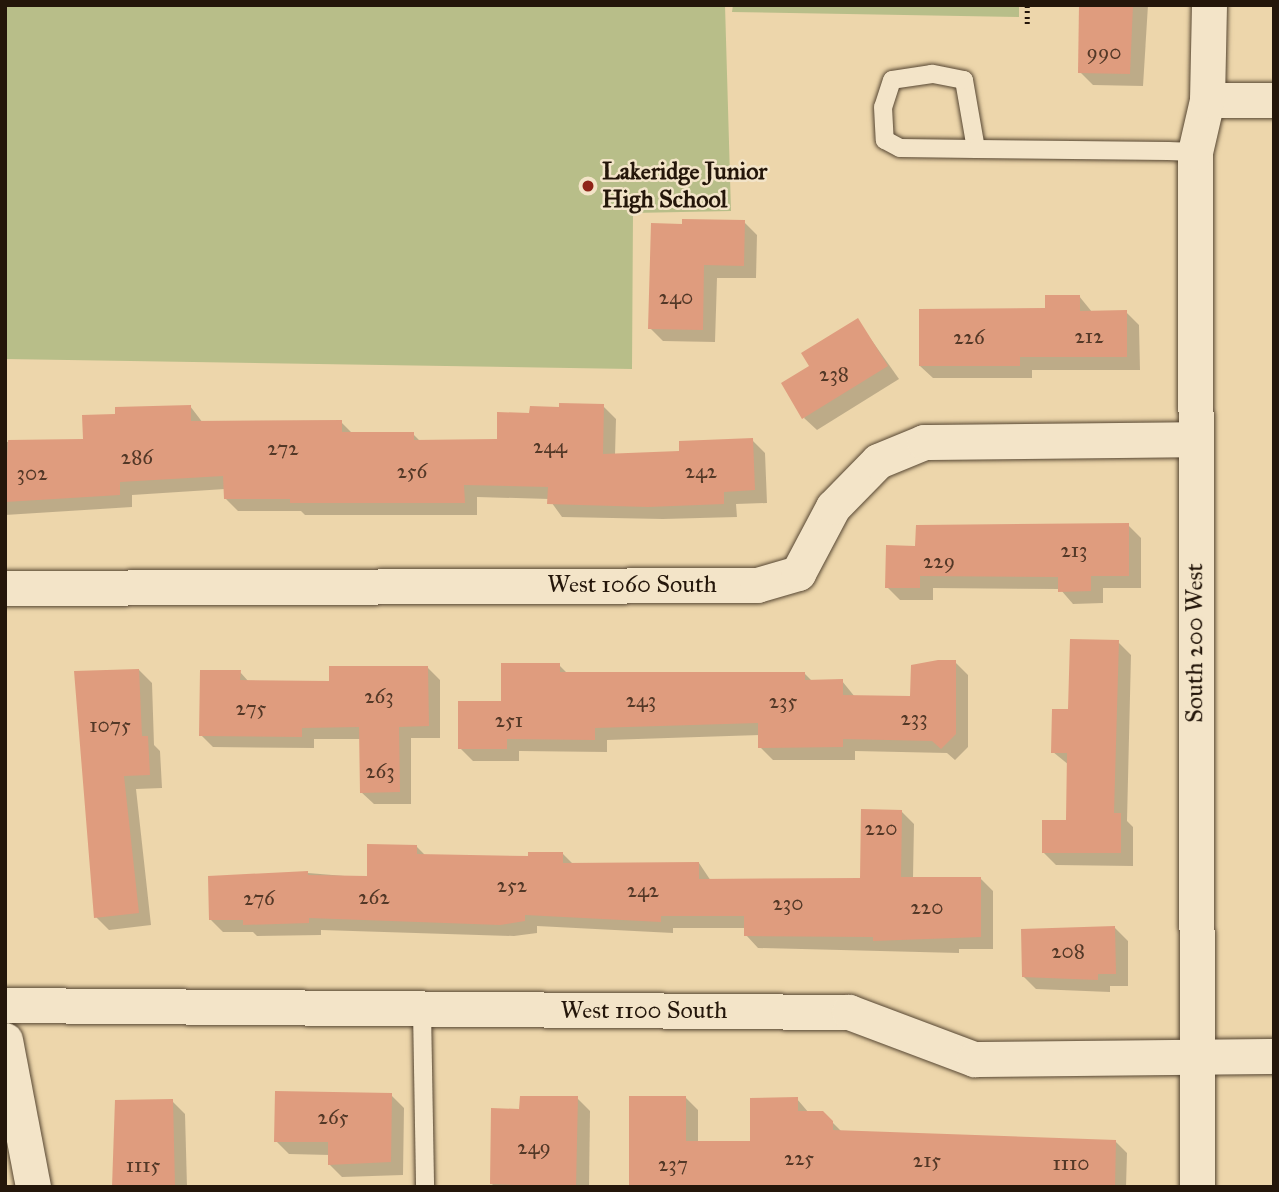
<!DOCTYPE html>
<html>
<head>
<meta charset="utf-8">
<style>
	body { margin:0 }
	#map { position:relative; width:1279px; height:1192px; overflow:hidden; background:#edd6ab; font-family:"IM FELL Great Primer",serif }
	div>[style] { position:absolute }
	.green>* { inset:0; background:#b8be89 }
	.shadow>* { inset:0; background:#0003 }
	.building>* { inset:0; background:#df9c7e }
	.path>* { height:4.5px; margin-top:-2.25px; transform-origin:0; background:repeating-linear-gradient(90deg,#24160a 0 2px,transparent 0 5.5px) }
	.roads { filter:drop-shadow(0 0 2px #564632) drop-shadow(0 0 2px #564632) }
	.lane>* { height:18px; margin:-9px; padding:0 9px; transform-origin:9px; border-radius:9px; background:#f3e4c8 }
	.street>* { height:35px; margin:-17.5px; padding:0 17.5px; transform-origin:17.5px; border-radius:17.5px; background:#f3e4c8 }
	.dots>* { width:19px; height:19px; translate:-50% -50%; box-sizing:border-box; border:4px solid #f3e4c8; border-radius:50% }
	span { translate:-50% -50%; white-space:nowrap; text-align:center; line-height:1.15; -webkit-text-stroke:5px #f3e4c8; paint-order:stroke }
	.number-label { font-size:21px; color:#533827 }
	.number-label span { -webkit-text-stroke-width:0 }
	.poi-label { font-size:24px; color:#24160a; font-weight:700 }
	.left { translate:0 -50%; text-align:left }
	.street-label { font-size:24px; color:#24160a }
	.frame { position:absolute; inset:0; border:7px solid #24160a; pointer-events:none }
</style>
</head>
<body>
<div id="map">
	<div class="green">
		<div style="clip-path:polygon(5px 5px,725px 5px,731px 211px,633px 213px,632px 369px,5px 359px)"></div>
		<div style="clip-path:polygon(733px 5px,1019px 5px,1019px 17px,732px 12px)"></div>
	</div>
	<div class="shadow">
		<div style="clip-path:polygon(1081px 5px,1148px 5px,1143px 86px,1093px 85px,1080px 72px)"></div>
		<div style="clip-path:polygon(744px 222px,757px 235px,756px 278px,717px 278px,715px 342px,663px 341px,650px 328px,683px 226px)"></div>
		<div style="clip-path:polygon(1079px 296px,1092px 312px,1126px 312px,1139px 325px,1140px 370px,1032px 370px,1032px 378px,933px 378px,920px 366px)"></div>
		<div style="clip-path:polygon(858px 321px,899px 379px,817px 430px,804px 418px)"></div>
		<div style="clip-path:polygon(190px 406px,203px 423px,341px 422px,353px 434px,413px 434px,420px 441px,498px 440px,531px 415px,603px 406px,616px 419px,615px 455px,681px 453px,752px 440px,765px 453px,767px 503px,736px 504px,737px 517px,663px 519px,562px 517px,549px 499px,477px 497px,477px 515px,305px 515px,301px 511px,238px 511px,225px 498px,225px 489px,132px 495px,132px 507px,5px 515px,5px 442px,84px 441px,117px 416px)"></div>
		<div style="clip-path:polygon(1128px 525px,1141px 538px,1141px 588px,1103px 588px,1103px 603px,1073px 604px,1060px 589px,933px 588px,933px 600px,900px 600px,887px 587px,917px 548px)"></div>
		<div style="clip-path:polygon(1118px 642px,1131px 655px,1127px 821px,1133px 827px,1133px 866px,1056px 865px,1043px 852px,1068px 821px,1069px 765px,1053px 752px,1070px 711px)"></div>
		<div style="clip-path:polygon(955px 662px,968px 675px,968px 747px,955px 760px,947px 753px,855px 751px,855px 760px,773px 760px,760px 747px,760px 735px,607px 740px,607px 752px,519px 751px,519px 761px,473px 761px,460px 748px,503px 702px,559px 665px,568px 674px,804px 673px,812px 681px,842px 681px,855px 697px,912px 698px)"></div>
		<div style="clip-path:polygon(428px 668px,440px 680px,440px 738px,411px 738px,411px 804px,374px 804px,361px 792px,361px 739px,314px 739px,314px 748px,213px 747px,201px 735px,240px 672px,249px 682px,331px 683px)"></div>
		<div style="clip-path:polygon(139px 670px,152px 683px,154px 745px,160px 751px,162px 788px,136px 789px,151px 925px,109px 930px,96px 917px)"></div>
		<div style="clip-path:polygon(901px 811px,914px 824px,913px 878px,980px 878px,993px 891px,993px 949px,959px 949px,959px 953px,758px 948px,746px 935px,746px 928px,673px 928px,673px 933px,537px 926px,537px 933px,514px 936px,321px 930px,321px 935px,257px 936px,253px 932px,223px 932px,211px 920px,308px 873px,369px 878px,417px 847px,426px 856px,529px 858px,563px 854px,573px 864px,699px 863px,711px 881px,861px 880px)"></div>
		<div style="clip-path:polygon(1115px 928px,1128px 941px,1128px 986px,1110px 986px,1110px 992px,1036px 989px,1023px 976px)"></div>
		<div style="clip-path:polygon(391px 1095px,404px 1108px,403px 1175px,342px 1177px,329px 1164px,330px 1155px,289px 1154px,276px 1141px)"></div>
		<div style="clip-path:polygon(577px 1098px,590px 1111px,589px 1187px,495px 1187px,492px 1184px,521px 1110px)"></div>
		<div style="clip-path:polygon(686px 1098px,698px 1110px,698px 1142px,752px 1142px,797px 1099px,809px 1113px,823px 1113px,842px 1132px,1115px 1141px,1127px 1153px,1126px 1187px,631px 1187px)"></div>
		<div style="clip-path:polygon(172px 1101px,185px 1114px,187px 1187px,115px 1187px)"></div>
	</div>
	<div class="building">
		<div style="clip-path:polygon(1079px 5px,1133px 5px,1130px 74px,1078px 73px)"></div>
		<div style="clip-path:polygon(682px 219px,745px 220px,744px 266px,704px 265px,703px 330px,648px 329px,651px 223px,682px 224px)"></div>
		<div style="clip-path:polygon(1045px 295px,1080px 295px,1080px 311px,1127px 310px,1127px 357px,1020px 357px,1020px 366px,919px 366px,919px 309px,1045px 308px)"></div>
		<div style="clip-path:polygon(858px 318px,888px 366px,802px 419px,781px 383px,809px 366px,801px 353px)"></div>
		<div style="clip-path:polygon(559px 403px,604px 404px,603px 454px,679px 451px,679px 441px,753px 438px,755px 490px,724px 492px,724px 504px,648px 507px,547px 504px,548px 487px,464px 485px,465px 503px,290px 503px,290px 499px,224px 499px,223px 476px,120px 482px,120px 495px,5px 502px,8px 440px,83px 439px,82px 415px,115px 414px,115px 407px,191px 405px,191px 421px,342px 420px,342px 432px,414px 432px,414px 440px,497px 439px,497px 412px,529px 413px,530px 406px,559px 407px)"></div>
		<div style="clip-path:polygon(1129px 523px,1129px 576px,1091px 576px,1091px 591px,1058px 592px,1058px 577px,920px 576px,920px 588px,885px 588px,886px 545px,915px 546px,916px 525px)"></div>
		<div style="clip-path:polygon(1070px 639px,1119px 640px,1114px 813px,1121px 813px,1121px 853px,1042px 853px,1042px 820px,1066px 820px,1067px 753px,1051px 753px,1052px 709px,1068px 709px)"></div>
		<div style="clip-path:polygon(938px 660px,956px 660px,956px 734px,941px 749px,932px 741px,843px 739px,843px 747px,758px 748px,758px 723px,595px 728px,595px 740px,507px 739px,507px 749px,458px 749px,458px 701px,501px 701px,501px 663px,560px 663px,560px 672px,805px 672px,805px 680px,843px 679px,843px 695px,910px 696px,911px 665px)"></div>
		<div style="clip-path:polygon(329px 666px,428px 666px,429px 726px,399px 727px,400px 792px,360px 793px,359px 727px,302px 728px,302px 737px,199px 736px,200px 670px,241px 670px,240px 680px,329px 681px)"></div>
		<div style="clip-path:polygon(139px 669px,142px 736px,148px 736px,150px 775px,124px 776px,139px 913px,94px 918px,74px 671px)"></div>
		<div style="clip-path:polygon(861px 809px,902px 810px,901px 877px,981px 877px,981px 937px,873px 941px,873px 937px,744px 936px,744px 916px,661px 916px,661px 922px,525px 915px,525px 921px,500px 925px,309px 918px,309px 923px,243px 925px,243px 920px,209px 920px,208px 876px,308px 871px,308px 875px,367px 876px,367px 844px,417px 845px,417px 854px,528px 856px,528px 852px,563px 852px,563px 863px,699px 862px,699px 879px,860px 878px)"></div>
		<div style="clip-path:polygon(1115px 926px,1116px 974px,1098px 974px,1098px 980px,1022px 977px,1021px 929px)"></div>
		<div style="clip-path:polygon(275px 1091px,392px 1093px,391px 1162px,328px 1165px,328px 1142px,274px 1142px)"></div>
		<div style="clip-path:polygon(520px 1096px,578px 1096px,576px 1187px,490px 1184px,491px 1108px,519px 1109px)"></div>
		<div style="clip-path:polygon(629px 1096px,686px 1096px,686px 1141px,750px 1141px,750px 1098px,798px 1097px,798px 1111px,823px 1111px,833px 1121px,833px 1130px,1116px 1140px,1115px 1187px,629px 1187px)"></div>
		<div style="clip-path:polygon(173px 1099px,175px 1187px,112px 1187px,115px 1100px)"></div>
	</div>
	<div class="path">
		<div style="left:1027px;top:24px;width:19px;rotate:-90deg"></div>
	</div>
	<div class="roads">
		<div class="lane">
			<div style="left:976px;top:149px;width:70px;rotate:-99.9deg"></div>
			<div style="left:964px;top:80px;width:33px;rotate:-169deg"></div>
			<div style="left:932px;top:74px;width:40px;rotate:171.5deg"></div>
			<div style="left:892px;top:80px;width:28px;rotate:108deg"></div>
			<div style="left:883px;top:107px;width:33px;rotate:87deg"></div>
			<div style="left:885px;top:140px;width:17px;rotate:28deg"></div>
			<div style="left:900px;top:148px;width:76px;rotate:0.8deg"></div>
			<div style="left:976px;top:149px;width:192px;rotate:0.6deg"></div>
			<div style="left:1168px;top:151px;width:27px;rotate:2deg"></div>
			<div style="left:422px;top:1010px;width:177px;rotate:89deg"></div>
		</div>
		<div class="street">
			<div style="left:1207px;top:100px;width:67px"></div>
			<div style="left:5px;top:588px;width:752px;rotate:-0.23deg"></div>
			<div style="left:757px;top:585px;width:43px;rotate:-16.3deg"></div>
			<div style="left:798px;top:573px;width:75px;rotate:-62.1deg"></div>
			<div style="left:833px;top:507px;width:64px;rotate:-45.6deg"></div>
			<div style="left:878px;top:461px;width:50px;rotate:-22.4deg"></div>
			<div style="left:924px;top:442px;width:271px;rotate:-0.6deg"></div>
			<div style="left:5px;top:1005px;width:844px;rotate:0.48deg"></div>
			<div style="left:849px;top:1012px;width:134px;rotate:20.6deg"></div>
			<div style="left:974px;top:1059px;width:300px;rotate:-0.6deg"></div>
			<div style="left:5px;top:1040px;width:150px;rotate:79.2deg"></div>
			<div style="left:1197px;top:1187px;width:1035px;rotate:-90.11deg"></div>
			<div style="left:1195px;top:152px;width:53px;rotate:-77deg"></div>
			<div style="left:1207px;top:100px;width:95px;rotate:-88.8deg"></div>
		</div>
	</div>
	<div class="dots">
		<div style="left:588px;top:186px;background:#8f2418"></div>
	</div>
	<div class="number-label">
		<span style="left:1104px;top:52px">990</span>
		<span style="left:676px;top:297px">240</span>
		<span style="left:1089px;top:336px">212</span>
		<span style="left:969px;top:337px">226</span>
		<span style="left:834px;top:374px">238</span>
		<span style="left:550px;top:446px">244</span>
		<span style="left:283px;top:448px">272</span>
		<span style="left:137px;top:457px">286</span>
		<span style="left:412px;top:471px">256</span>
		<span style="left:701px;top:471px">242</span>
		<span style="left:32px;top:473px">302</span>
		<span style="left:1074px;top:550px">213</span>
		<span style="left:939px;top:561px">229</span>
		<span style="left:379px;top:696px">263</span>
		<span style="left:641px;top:700px">243</span>
		<span style="left:783px;top:701px">235</span>
		<span style="left:251px;top:708px">275</span>
		<span style="left:914px;top:718px">233</span>
		<span style="left:509px;top:720px">251</span>
		<span style="left:110px;top:725px">1075</span>
		<span style="left:380px;top:771px">263</span>
		<span style="left:881px;top:828px">220</span>
		<span style="left:512px;top:885px">252</span>
		<span style="left:643px;top:890px">242</span>
		<span style="left:374px;top:897px">262</span>
		<span style="left:259px;top:898px">276</span>
		<span style="left:788px;top:903px">230</span>
		<span style="left:927px;top:907px">220</span>
		<span style="left:1068px;top:951px">208</span>
		<span style="left:333px;top:1117px">265</span>
		<span style="left:534px;top:1147px">249</span>
		<span style="left:799px;top:1158px">225</span>
		<span style="left:927px;top:1160px">215</span>
		<span style="left:1071px;top:1163px">1110</span>
		<span style="left:673px;top:1164px">237</span>
		<span style="left:143px;top:1165px">1115</span>
	</div>
	<div class="poi-label">
		<span class="left" style="left:602px;top:186px">Lakeridge Junior<br>High School</span>
	</div>
	<div class="street-label">
		<span style="left:632px;top:585px">West 1060 South</span>
		<span style="left:1195px;top:643px;rotate:-90deg">South 200 West</span>
		<span style="left:644px;top:1011px">West 1100 South</span>
	</div>
	<div class="frame"></div>
</div>
</body>
</html>
